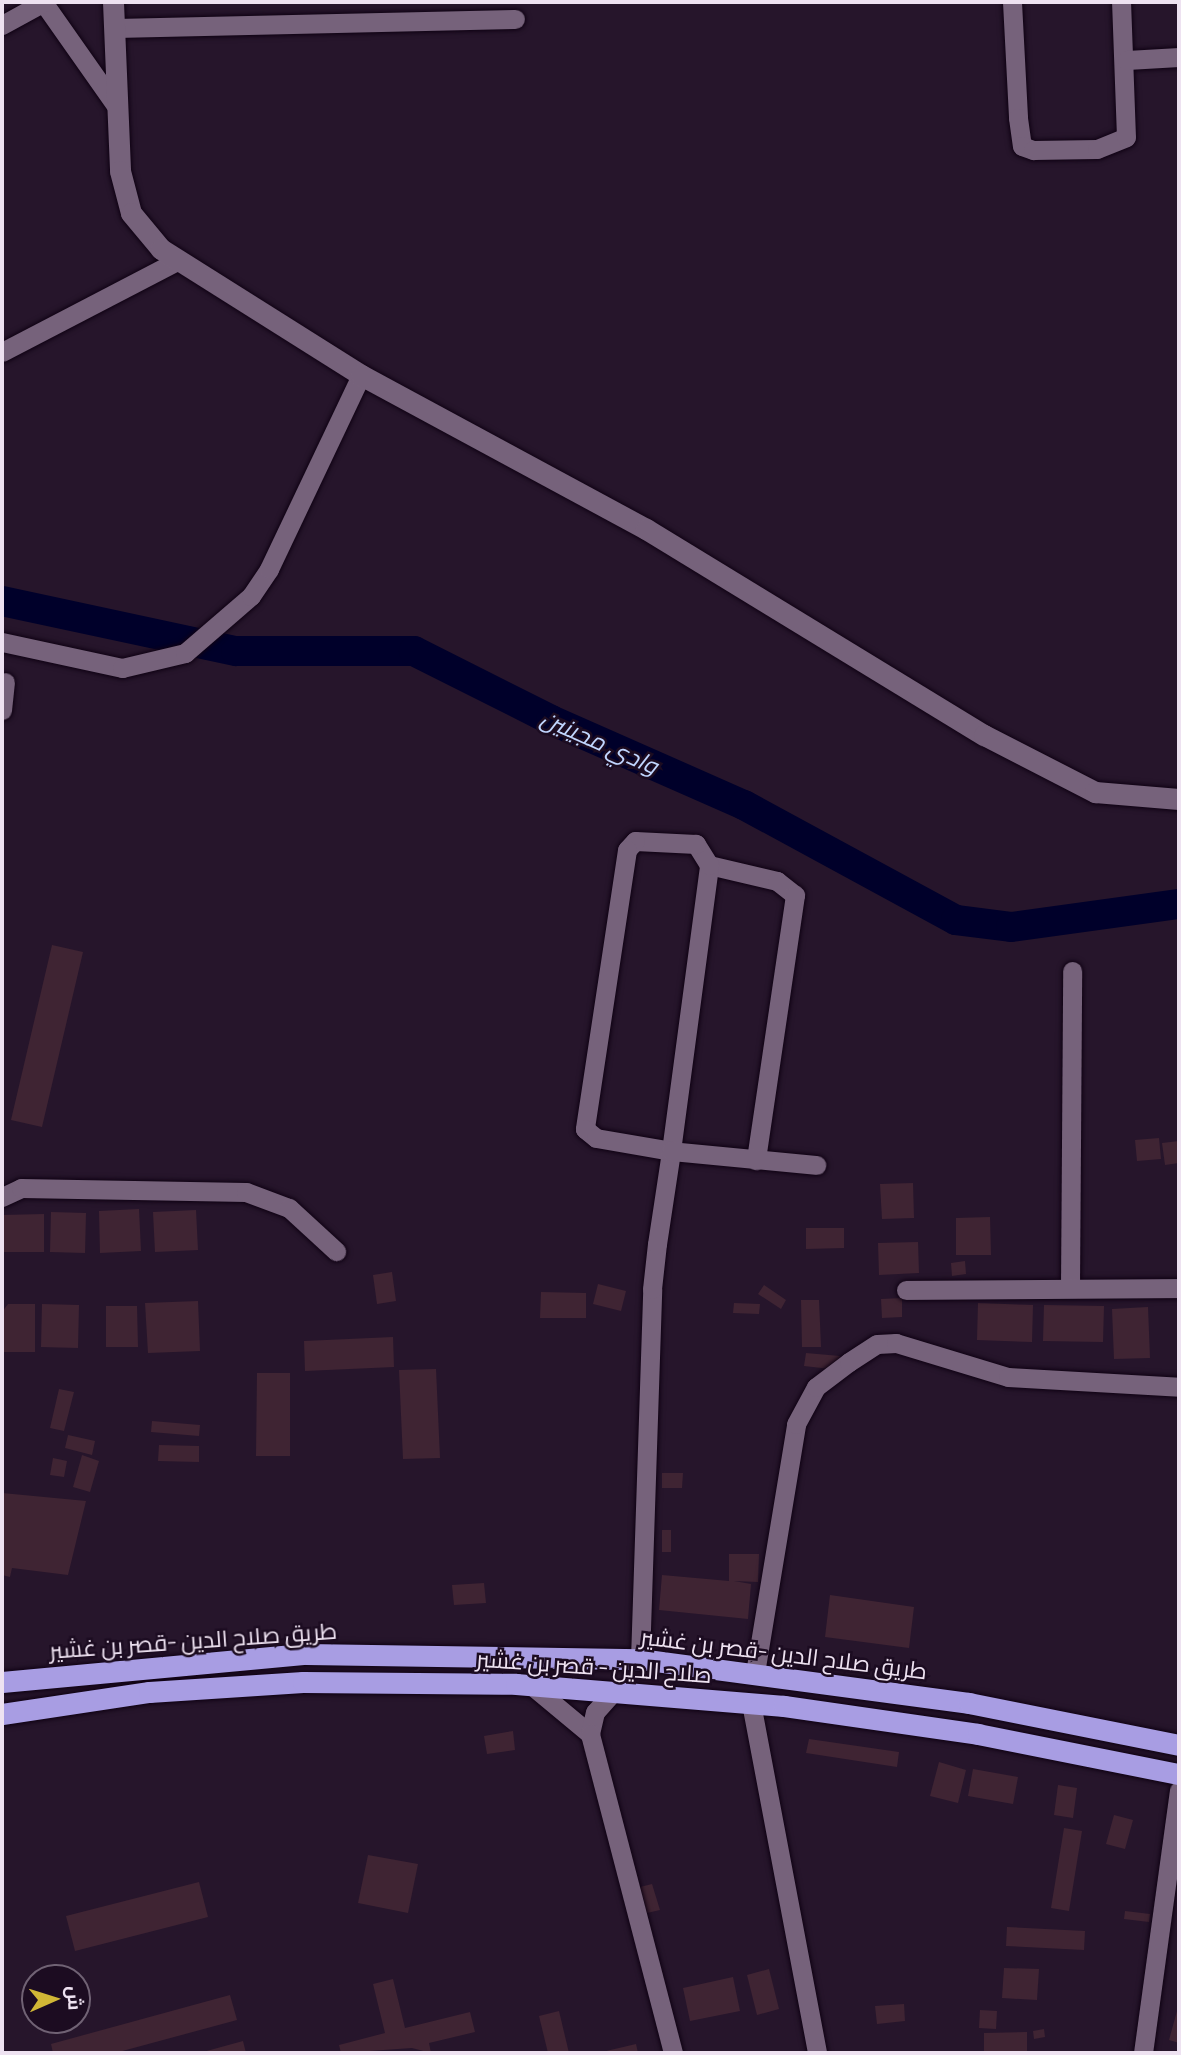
<!DOCTYPE html>
<html>
<head>
<meta charset="utf-8">
<style>
	body { margin:0 }
	#map { position:relative; width:1181px; height:2055px; overflow:hidden; background:#26152b; font-family:Barlow,Cairo,sans-serif }
	div>[style] { position:absolute }
	.river>* { height:30px; margin:-15px; padding:0 15px; transform-origin:15px; border-radius:15px; background:#00002a }
	.building>* { inset:0; background:#3f2433 }
	.roads { filter:drop-shadow(0 0 2px #0f0213) drop-shadow(0 0 2px #0f0213) }
	.street>* { height:19px; margin:-9.5px; padding:0 9.5px; transform-origin:9.5px; border-radius:9.5px; background:#76627b }
	.secondary>* { height:21px; margin:-10.5px; padding:0 10.5px; transform-origin:10.5px; border-radius:10.5px; background:#76627b }
	.highway>* { height:21px; margin:-10.5px; padding:0 10.5px; transform-origin:10.5px; border-radius:10.5px; background:#a89de3 }
	span { translate:-50% -50%; white-space:nowrap; text-align:center; line-height:1.15; -webkit-text-stroke:5px #1c0c21; paint-order:stroke }
	.street-label { font-size:23px; color:#eee2f1 }
	.water-label { font-size:24px; color:#c1d6ff; font-style:italic }
	.frame { position:absolute; inset:0; border:4px solid #eee2f1; pointer-events:none }
	.north { position:absolute; left:21px; top:1964px; width:70px; height:70px; box-sizing:border-box; background:#1c0c21; border:2px solid #706274; border-radius:50%; rotate:87deg; font-size:19px; font-weight:700; line-height:28px; text-align:center; color:#eee2f1 }
	.north::after { content:''; display:block; margin:auto; width:24px; height:32px; background:#d1b736; clip-path:polygon(50% 0,100% 100%,50% 72%,0 100%) }
</style>
</head>
<body>
<div id="map">
	<div class="river">
		<div style="left:2px;top:601px;width:239px;rotate:12.1deg"></div>
		<div style="left:236px;top:651px;width:178px"></div>
		<div style="left:414px;top:651px;width:153px;rotate:26.7deg"></div>
		<div style="left:551px;top:720px;width:211px;rotate:23.8deg"></div>
		<div style="left:744px;top:805px;width:241px;rotate:28.5deg"></div>
		<div style="left:956px;top:920px;width:55px;rotate:7.3deg"></div>
		<div style="left:1011px;top:927px;width:170px;rotate:-7.8deg"></div>
	</div>
	<div class="building">
		<div style="clip-path:polygon(52px 945px,83px 952px,42px 1127px,11px 1120px)"></div>
		<div style="clip-path:polygon(1159px 1138px,1161px 1159px,1137px 1161px,1135px 1140px)"></div>
		<div style="clip-path:polygon(1179px 1141px,1179px 1163px,1165px 1165px,1162px 1143px)"></div>
		<div style="clip-path:polygon(913px 1183px,914px 1218px,882px 1219px,880px 1184px)"></div>
		<div style="clip-path:polygon(139px 1209px,141px 1251px,100px 1253px,99px 1211px)"></div>
		<div style="clip-path:polygon(196px 1210px,198px 1250px,155px 1252px,153px 1212px)"></div>
		<div style="clip-path:polygon(51px 1212px,86px 1213px,85px 1253px,50px 1252px)"></div>
		<div style="clip-path:polygon(44px 1214px,44px 1252px,3px 1252px,2px 1215px)"></div>
		<div style="clip-path:polygon(990px 1217px,991px 1255px,956px 1255px,956px 1218px)"></div>
		<div style="clip-path:polygon(806px 1228px,844px 1228px,844px 1248px,806px 1249px)"></div>
		<div style="clip-path:polygon(918px 1242px,919px 1273px,879px 1275px,878px 1243px)"></div>
		<div style="clip-path:polygon(965px 1261px,966px 1274px,952px 1276px,951px 1263px)"></div>
		<div style="clip-path:polygon(392px 1272px,396px 1301px,377px 1304px,373px 1275px)"></div>
		<div style="clip-path:polygon(598px 1284px,626px 1291px,621px 1311px,593px 1304px)"></div>
		<div style="clip-path:polygon(764px 1285px,786px 1300px,781px 1309px,758px 1294px)"></div>
		<div style="clip-path:polygon(541px 1292px,586px 1293px,586px 1318px,540px 1318px)"></div>
		<div style="clip-path:polygon(902px 1298px,902px 1317px,882px 1318px,881px 1299px)"></div>
		<div style="clip-path:polygon(801px 1300px,819px 1300px,821px 1347px,802px 1347px)"></div>
		<div style="clip-path:polygon(198px 1301px,200px 1351px,148px 1353px,145px 1303px)"></div>
		<div style="clip-path:polygon(734px 1303px,760px 1304px,759px 1314px,733px 1313px)"></div>
		<div style="clip-path:polygon(978px 1303px,1033px 1305px,1032px 1342px,977px 1340px)"></div>
		<div style="clip-path:polygon(8px 1304px,35px 1304px,35px 1352px,2px 1352px,2px 1312px)"></div>
		<div style="clip-path:polygon(42px 1304px,79px 1305px,78px 1348px,41px 1347px)"></div>
		<div style="clip-path:polygon(1044px 1305px,1104px 1306px,1103px 1342px,1043px 1341px)"></div>
		<div style="clip-path:polygon(106px 1306px,137px 1306px,138px 1347px,106px 1347px)"></div>
		<div style="clip-path:polygon(1148px 1307px,1150px 1358px,1114px 1359px,1112px 1309px)"></div>
		<div style="clip-path:polygon(393px 1337px,394px 1367px,305px 1371px,304px 1341px)"></div>
		<div style="clip-path:polygon(806px 1353px,840px 1356px,839px 1370px,804px 1366px)"></div>
		<div style="clip-path:polygon(436px 1369px,440px 1458px,403px 1459px,399px 1370px)"></div>
		<div style="clip-path:polygon(257px 1373px,290px 1373px,290px 1456px,256px 1456px)"></div>
		<div style="clip-path:polygon(59px 1389px,74px 1392px,64px 1431px,50px 1428px)"></div>
		<div style="clip-path:polygon(152px 1421px,200px 1425px,199px 1436px,151px 1432px)"></div>
		<div style="clip-path:polygon(68px 1435px,95px 1441px,92px 1455px,65px 1448px)"></div>
		<div style="clip-path:polygon(159px 1445px,199px 1446px,199px 1462px,158px 1461px)"></div>
		<div style="clip-path:polygon(82px 1455px,99px 1461px,90px 1492px,73px 1487px)"></div>
		<div style="clip-path:polygon(53px 1458px,67px 1461px,64px 1477px,50px 1475px)"></div>
		<div style="clip-path:polygon(662px 1473px,683px 1473px,682px 1488px,662px 1488px)"></div>
		<div style="clip-path:polygon(2px 1493px,86px 1501px,68px 1575px,12px 1568px,10px 1577px,2px 1575px)"></div>
		<div style="clip-path:polygon(662px 1530px,671px 1530px,671px 1552px,662px 1552px)"></div>
		<div style="clip-path:polygon(729px 1554px,759px 1554px,758px 1582px,734px 1581px,751px 1584px,748px 1619px,659px 1610px,662px 1575px,729px 1581px)"></div>
		<div style="clip-path:polygon(484px 1583px,486px 1603px,454px 1605px,452px 1585px)"></div>
		<div style="clip-path:polygon(830px 1595px,914px 1607px,909px 1648px,825px 1637px)"></div>
		<div style="clip-path:polygon(513px 1731px,515px 1750px,487px 1754px,484px 1736px)"></div>
		<div style="clip-path:polygon(809px 1739px,899px 1752px,897px 1767px,806px 1753px)"></div>
		<div style="clip-path:polygon(939px 1762px,966px 1770px,958px 1803px,930px 1796px)"></div>
		<div style="clip-path:polygon(973px 1769px,1018px 1777px,1013px 1804px,968px 1796px)"></div>
		<div style="clip-path:polygon(1058px 1785px,1077px 1788px,1073px 1818px,1054px 1815px)"></div>
		<div style="clip-path:polygon(1114px 1815px,1133px 1820px,1125px 1849px,1106px 1844px)"></div>
		<div style="clip-path:polygon(1064px 1828px,1082px 1831px,1069px 1911px,1051px 1908px)"></div>
		<div style="clip-path:polygon(368px 1855px,418px 1864px,408px 1913px,358px 1903px)"></div>
		<div style="clip-path:polygon(199px 1882px,208px 1917px,75px 1951px,66px 1916px)"></div>
		<div style="clip-path:polygon(652px 1884px,660px 1910px,647px 1913px,640px 1887px)"></div>
		<div style="clip-path:polygon(1125px 1911px,1150px 1914px,1149px 1922px,1124px 1919px)"></div>
		<div style="clip-path:polygon(1007px 1927px,1085px 1931px,1084px 1950px,1006px 1946px)"></div>
		<div style="clip-path:polygon(1004px 1968px,1039px 1969px,1037px 2000px,1002px 1998px)"></div>
		<div style="clip-path:polygon(769px 1969px,779px 2009px,757px 2015px,747px 1975px)"></div>
		<div style="clip-path:polygon(733px 1977px,740px 2011px,690px 2021px,683px 1988px)"></div>
		<div style="clip-path:polygon(393px 1979px,405px 2028px,470px 2012px,475px 2032px,429px 2043px,431px 2053px,412px 2048px,341px 2053px,339px 2045px,385px 2033px,373px 1984px)"></div>
		<div style="clip-path:polygon(230px 1995px,237px 2020px,115px 2053px,53px 2053px,51px 2044px)"></div>
		<div style="clip-path:polygon(904px 2004px,905px 2021px,877px 2024px,875px 2006px)"></div>
		<div style="clip-path:polygon(980px 2010px,997px 2011px,996px 2029px,979px 2028px)"></div>
		<div style="clip-path:polygon(559px 2011px,569px 2053px,548px 2053px,539px 2016px)"></div>
		<div style="clip-path:polygon(1177px 2011px,1179px 2011px,1179px 2043px,1169px 2040px)"></div>
		<div style="clip-path:polygon(1044px 2029px,1045px 2037px,1034px 2039px,1033px 2031px)"></div>
		<div style="clip-path:polygon(1027px 2032px,1027px 2053px,984px 2053px,984px 2033px)"></div>
		<div style="clip-path:polygon(243px 2041px,246px 2053px,203px 2053px,203px 2052px)"></div>
		<div style="clip-path:polygon(636px 2044px,638px 2053px,603px 2053px,602px 2052px)"></div>
	</div>
	<div class="roads">
		<div class="street">
			<div style="left:43px;top:2px;width:127px;rotate:54.9deg"></div>
			<div style="left:1012px;top:2px;width:116px;rotate:87deg"></div>
			<div style="left:1018px;top:118px;width:28px;rotate:82deg"></div>
			<div style="left:1022px;top:146px;width:12px;rotate:20deg"></div>
			<div style="left:1033px;top:150px;width:64px;rotate:-0.9deg"></div>
			<div style="left:1097px;top:149px;width:31px;rotate:-22deg"></div>
			<div style="left:1126px;top:137px;width:135px;rotate:-92.1deg"></div>
			<div style="left:2px;top:25px;width:48px;rotate:-28.7deg"></div>
			<div style="left:114px;top:28px;width:401px;rotate:-1.3deg"></div>
			<div style="left:1127px;top:60px;width:52px;rotate:-3.3deg"></div>
			<div style="left:2px;top:352px;width:199px;rotate:-27.5deg"></div>
			<div style="left:2px;top:642px;width:123px;rotate:12.2deg"></div>
			<div style="left:122px;top:668px;width:65px;rotate:-13.4deg"></div>
			<div style="left:185px;top:653px;width:87px;rotate:-40.8deg"></div>
			<div style="left:251px;top:596px;width:32px;rotate:-56deg"></div>
			<div style="left:269px;top:569px;width:215px;rotate:-64.6deg"></div>
			<div style="left:2px;top:710px;width:28px;rotate:-84deg"></div>
			<div style="left:709px;top:865px;width:70px;rotate:13.2deg"></div>
			<div style="left:777px;top:881px;width:23px;rotate:38deg"></div>
			<div style="left:795px;top:895px;width:268px;rotate:98.4deg"></div>
			<div style="left:2px;top:1197px;width:21px;rotate:-25deg"></div>
			<div style="left:21px;top:1188px;width:225px;rotate:1deg"></div>
			<div style="left:246px;top:1192px;width:46px;rotate:20.4deg"></div>
			<div style="left:289px;top:1208px;width:64px;rotate:42.5deg"></div>
			<div style="left:1070px;top:1287px;width:316px;rotate:-89.6deg"></div>
			<div style="left:906px;top:1290px;width:273px;rotate:-0.4deg"></div>
			<div style="left:640px;top:1659px;width:370px;rotate:-88.1deg"></div>
			<div style="left:652px;top:1289px;width:45px;rotate:-83.7deg"></div>
			<div style="left:657px;top:1244px;width:94px;rotate:-81.4deg"></div>
			<div style="left:671px;top:1151px;width:289px;rotate:-82.4deg"></div>
			<div style="left:709px;top:865px;width:25px;rotate:-122deg"></div>
			<div style="left:696px;top:844px;width:61px;rotate:-177.2deg"></div>
			<div style="left:635px;top:841px;width:12px;rotate:132deg"></div>
			<div style="left:627px;top:850px;width:282px;rotate:98.6deg"></div>
			<div style="left:585px;top:1129px;width:14px;rotate:39deg"></div>
			<div style="left:596px;top:1138px;width:76px;rotate:9.8deg"></div>
			<div style="left:671px;top:1151px;width:146px;rotate:5.5deg"></div>
			<div style="left:755px;top:1673px;width:252px;rotate:-80.6deg"></div>
			<div style="left:796px;top:1424px;width:42px;rotate:-61.6deg"></div>
			<div style="left:816px;top:1387px;width:41px;rotate:-37.1deg"></div>
			<div style="left:849px;top:1362px;width:33px;rotate:-33deg"></div>
			<div style="left:877px;top:1344px;width:19px;rotate:-3deg"></div>
			<div style="left:896px;top:1343px;width:117px;rotate:16.9deg"></div>
			<div style="left:1008px;top:1377px;width:171px;rotate:3.3deg"></div>
			<div style="left:531px;top:1685px;width:77px;rotate:39.7deg"></div>
			<div style="left:614px;top:1691px;width:28px;rotate:132deg"></div>
			<div style="left:595px;top:1712px;width:23px;rotate:103deg"></div>
			<div style="left:590px;top:1734px;width:330px;rotate:75.4deg"></div>
			<div style="left:751px;top:1703px;width:356px;rotate:79.3deg"></div>
			<div style="left:1143px;top:2053px;width:265px;rotate:-82.2deg"></div>
		</div>
		<div class="secondary">
			<div style="left:113px;top:2px;width:169px;rotate:87.6deg"></div>
			<div style="left:120px;top:171px;width:43px;rotate:75.3deg"></div>
			<div style="left:131px;top:213px;width:47px;rotate:50.2deg"></div>
			<div style="left:161px;top:249px;width:236px;rotate:32.2deg"></div>
			<div style="left:361px;top:375px;width:324px;rotate:28.4deg"></div>
			<div style="left:646px;top:529px;width:396px;rotate:31.4deg"></div>
			<div style="left:984px;top:735px;width:125px;rotate:27.2deg"></div>
			<div style="left:1095px;top:792px;width:84px;rotate:4.8deg"></div>
		</div>
		<div class="highway">
			<div style="left:2px;top:1682px;width:305px;rotate:-5.3deg"></div>
			<div style="left:306px;top:1654px;width:334px;rotate:0.9deg"></div>
			<div style="left:640px;top:1659px;width:332px;rotate:7.6deg"></div>
			<div style="left:969px;top:1703px;width:214px;rotate:11.3deg"></div>
			<div style="left:2px;top:1714px;width:149px;rotate:-8.5deg"></div>
			<div style="left:149px;top:1692px;width:154px;rotate:-3.7deg"></div>
			<div style="left:303px;top:1682px;width:213px;rotate:0.5deg"></div>
			<div style="left:516px;top:1684px;width:269px;rotate:4.7deg"></div>
			<div style="left:784px;top:1706px;width:196px;rotate:8.2deg"></div>
			<div style="left:978px;top:1734px;width:205px;rotate:11.3deg"></div>
		</div>
	</div>
	<div class="street-label">
		<span style="left:193px;top:1640px;rotate:-4deg">طريق صلاح الدين -قصر بن غشير</span>
		<span style="left:784px;top:1653px;rotate:7deg">طريق صلاح الدين -قصر بن غشير</span>
		<span style="left:594px;top:1666px;rotate:4deg">صلاح الدين - قصر بن غشير</span>
	</div>
	<div class="water-label">
		<span style="left:600px;top:741px;rotate:24deg">وادي مجينين</span>
	</div>
	<div class="frame"></div>
	<div class="north">ش</div>
</div>
</body>
</html>
